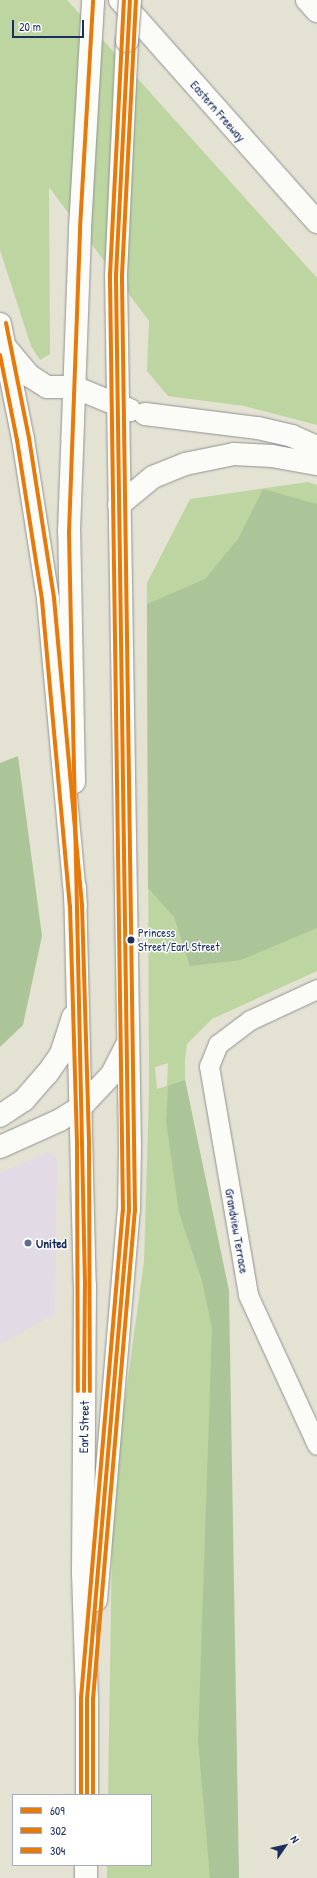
<!DOCTYPE html>
<html>
<head>
<meta charset="utf-8">
<style>
	body { margin:0 }
	#map { position:relative; width:317px; height:1878px; overflow:hidden; background:#e4e2d3; font-family:"Patrick Hand",sans-serif }
	div>[style] { position:absolute }
	.built>* { inset:0; background:#e2dae5 }
	.green>* { inset:0; background:#bdd5a1 }
	.forest>* { inset:0; background:#acc598 }
	.roads { filter:drop-shadow(0 0 1px #909292) drop-shadow(0 0 1px #909292) }
	.street>* { height:19px; margin:-9.5px; padding:0 9.5px; transform-origin:9.5px; border-radius:9.5px; background:#fbfbf8 }
	.primary>* { height:22px; margin:-11px; padding:0 11px; transform-origin:11px; border-radius:11px; background:#fbfbf8 }
	.highway>* { height:22px; margin:-11px; padding:0 11px; transform-origin:11px; border-radius:11px; background:#fbfbf8 }
	.bridges { filter:drop-shadow(0 0 1px #909292) drop-shadow(0 0 1px #909292) }
	.primary-bridge>* { height:22px; margin:-11px; padding:0 11px; transform-origin:11px; border-radius:11px; background:#fbfbf8 }
	.bus-1>* { height:4px; margin:-2px; padding:0 2px; transform-origin:2px; border-radius:2px; background:#e87a09 }
	.bus-2>* { height:4px; margin:-2px; padding:0 2px; transform-origin:2px; border-radius:2px; background:#e87a09 }
	.bus-3>* { height:4px; margin:-2px; padding:0 2px; transform-origin:2px; border-radius:2px; background:#e87a09 }
	.dots>* { width:11px; height:11px; translate:-50% -50%; box-sizing:border-box; border:2px solid #fff; border-radius:50% }
	span { translate:-50% -50%; white-space:nowrap; text-align:center; line-height:1.15; -webkit-text-stroke:3px #fff; paint-order:stroke }
	.bus-label { font-size:12px; color:#1b2f5e }
	.left { translate:0 -50%; text-align:left }
	.street-label { font-size:13px; color:#1b2f5e }
	.poi-label { font-size:13px; color:#1b2f5e; font-weight:700 }
	.legend { position:absolute; left:12px; top:1794px; width:140px; height:72px; box-sizing:border-box; background:#fff; border:1px solid #a4acbf; margin:0; padding:5px 7px; list-style:none; font-size:12px; color:#1b2f5e }
	.legend li { display:flex; align-items:center; gap:8px; height:20px }
	.legend b { width:20px; border:1px solid #a4acbf }
	.north { position:absolute; left:265px; top:1826px; width:40px; height:40px; -webkit-text-stroke:3px #fff; paint-order:stroke; rotate:56deg; font-size:11px; font-weight:700; line-height:16px; text-align:center; color:#1b2f5e }
	.north::after { content:''; display:block; margin:auto; width:14px; height:18px; background:#1b2f5e; clip-path:polygon(50% 0,100% 100%,50% 72%,0 100%) }
	.scale { position:absolute; left:12px; top:20px; width:72px; height:18px; box-sizing:border-box; border:2px solid #1b2f5e; border-top:0; padding-left:5px; font-size:12px; line-height:14px; white-space:nowrap; color:#1b2f5e; -webkit-text-stroke:3px #fff; paint-order:stroke }
</style>
</head>
<body>
<div id="map">
	<div class="built">
		<div style="clip-path:polygon(47px 1152px,57px 1158px,55px 1314px,0 1344px,0 1173px)"></div>
	</div>
	<div class="green">
		<div style="clip-path:polygon(0 0,67px 0,317px 278px,317px 425px,244px 406px,168px 396px,147px 371px,149px 321px,49px 187px,50px 354px,40px 360px,31px 346px,0 250px)"></div>
		<div style="clip-path:polygon(evenodd,308px 482px,317px 485px,317px 971px,212px 1019px,187px 1044px,185px 1059px,185px 1080px,229px 1291px,227px 1878px,107px 1878px,107px 1865px,151px 1865px,151px 1795px,108px 1795px,113px 1486px,144px 1262px,149px 1092px,147px 583px,190px 499px,308px 482px,168px 1063px,167px 1086px,157px 1089px,155px 1067px,168px 1063px)"></div>
	</div>
	<div class="forest">
		<div style="clip-path:polygon(263px 489px,317px 504px,317px 928px,241px 960px,190px 966px,174px 917px,148px 888px,147px 604px,205px 579px,238px 539px)"></div>
		<div style="clip-path:polygon(18px 756px,42px 936px,23px 1025px,0 1047px,0 763px)"></div>
		<div style="clip-path:polygon(185px 1080px,229px 1291px,239px 1878px,210px 1878px,198px 1741px,212px 1328px,202px 1281px,179px 1213px,166px 1121px,168px 1086px)"></div>
	</div>
	<div class="roads">
		<div class="street">
			<div style="left:317px;top:989px;width:74px;rotate:155.2deg"></div>
			<div style="left:250px;top:1020px;width:40px;rotate:143deg"></div>
			<div style="left:218px;top:1044px;width:24px;rotate:112deg"></div>
			<div style="left:209px;top:1066px;width:232px;rotate:80.3deg"></div>
			<div style="left:248px;top:1295px;width:165px;rotate:65.3deg"></div>
		</div>
		<div class="primary">
			<div style="left:74px;top:387px;width:61px;rotate:22.3deg"></div>
			<div style="left:119px;top:505px;width:44px;rotate:-39.5deg"></div>
			<div style="left:74px;top:782px;width:250px;rotate:-91.1deg"></div>
			<div style="left:69px;top:532px;width:304px;rotate:-87.9deg"></div>
			<div style="left:80px;top:228px;width:228px;rotate:-86.7deg"></div>
			<div style="left:75px;top:887px;width:398px;rotate:88.6deg"></div>
			<div style="left:85px;top:1285px;width:288px;rotate:90.4deg"></div>
			<div style="left:83px;top:1573px;width:126px;rotate:88.2deg"></div>
			<div style="left:87px;top:1699px;width:96px;rotate:90deg"></div>
			<div style="left:0;top:1116px;width:29px;rotate:-34deg"></div>
			<div style="left:24px;top:1100px;width:35px;rotate:-49deg"></div>
			<div style="left:47px;top:1074px;width:24px;rotate:-55deg"></div>
			<div style="left:61px;top:1054px;width:39px;rotate:-72deg"></div>
			<div style="left:0;top:1147px;width:66px;rotate:-24.2deg"></div>
			<div style="left:60px;top:1120px;width:25px;rotate:-32deg"></div>
			<div style="left:81px;top:1107px;width:45px;rotate:-46.8deg"></div>
			<div style="left:112px;top:1074px;width:30px;rotate:-63deg"></div>
			<div style="left:96px;top:1600px;width:390px;rotate:-85.2deg"></div>
			<div style="left:129px;top:1211px;width:65px;rotate:-89.1deg"></div>
			<div style="left:130px;top:1146px;width:871px;rotate:-90.92deg"></div>
			<div style="left:116px;top:275px;width:234px;rotate:-87.3deg"></div>
			<div style="left:86px;top:1878px;width:13px;rotate:-90deg"></div>
		</div>
		<div class="highway">
			<div style="left:120px;top:0;width:297px;rotate:48.4deg"></div>
			<div style="left:307px;top:0;width:15px;rotate:48deg"></div>
			<div style="left:0;top:324px;width:117px;rotate:78.7deg"></div>
			<div style="left:23px;top:439px;width:162px;rotate:81.1deg"></div>
			<div style="left:48px;top:599px;width:308px;rotate:84.8deg"></div>
			<div style="left:7px;top:349px;width:35px;rotate:50deg"></div>
			<div style="left:30px;top:376px;width:20px;rotate:33deg"></div>
			<div style="left:47px;top:387px;width:27px"></div>
			<div style="left:145px;top:414px;width:114px;rotate:7.1deg"></div>
			<div style="left:258px;top:428px;width:35px;rotate:13deg"></div>
			<div style="left:292px;top:436px;width:27px;rotate:24deg"></div>
			<div style="left:153px;top:477px;width:35px;rotate:-22deg"></div>
			<div style="left:185px;top:464px;width:50px;rotate:-11.5deg"></div>
			<div style="left:234px;top:454px;width:38px;rotate:3deg"></div>
			<div style="left:272px;top:456px;width:46px;rotate:10.1deg"></div>
		</div>
	</div>
	<div class="bridges">
		<div class="primary-bridge">
			<div style="left:127px;top:41px;width:41px;rotate:-85.8deg"></div>
		</div>
	</div>
	<div class="bus-1">
		<div style="left:84px;top:1391px;width:106px;rotate:-89.5deg"></div>
		<div style="left:85px;top:1285px;width:753px;rotate:-91.22deg"></div>
		<div style="left:69px;top:532px;width:304px;rotate:-87.9deg"></div>
		<div style="left:80px;top:228px;width:228px;rotate:-86.7deg"></div>
		<div style="left:87px;top:1795px;width:96px;rotate:-90deg"></div>
		<div style="left:87px;top:1699px;width:490px;rotate:-85.1deg"></div>
		<div style="left:129px;top:1211px;width:936px;rotate:-90.8deg"></div>
		<div style="left:116px;top:275px;width:275px;rotate:-87.1deg"></div>
	</div>
	<div class="bus-2">
		<div style="left:0;top:355px;width:87px;rotate:78.7deg"></div>
		<div style="left:17px;top:440px;width:162px;rotate:81.1deg"></div>
		<div style="left:42px;top:600px;width:307px;rotate:84.8deg"></div>
		<div style="left:70px;top:906px;width:240px;rotate:88.3deg"></div>
		<div style="left:77px;top:1146px;width:245px;rotate:89.8deg"></div>
		<div style="left:93px;top:1795px;width:96px;rotate:-90deg"></div>
		<div style="left:93px;top:1699px;width:490px;rotate:-85.1deg"></div>
		<div style="left:135px;top:1211px;width:936px;rotate:-90.8deg"></div>
		<div style="left:122px;top:275px;width:275px;rotate:-87.1deg"></div>
	</div>
	<div class="bus-3">
		<div style="left:6px;top:323px;width:117px;rotate:78.7deg"></div>
		<div style="left:29px;top:438px;width:162px;rotate:81.1deg"></div>
		<div style="left:54px;top:598px;width:308px;rotate:84.8deg"></div>
		<div style="left:82px;top:905px;width:241px;rotate:88.3deg"></div>
		<div style="left:89px;top:1146px;width:245px;rotate:89.8deg"></div>
		<div style="left:81px;top:1795px;width:97px;rotate:-90deg"></div>
		<div style="left:81px;top:1698px;width:489px;rotate:-85.1deg"></div>
		<div style="left:123px;top:1211px;width:936px;rotate:-90.8deg"></div>
		<div style="left:110px;top:275px;width:275px;rotate:-87.1deg"></div>
	</div>
	<div class="dots">
		<div style="left:131px;top:940px;background:#1b2f5e"></div>
		<div style="left:28px;top:1243px;background:#616e87"></div>
	</div>
	<div class="bus-label">
		<span class="left" style="left:138px;top:940px">Princess<br>Street/Earl Street</span>
	</div>
	<div class="street-label">
		<span style="left:218px;top:111px;rotate:49deg">Eastern Freeway</span>
		<span style="left:237px;top:1231px;rotate:80deg">Grandview Terrace</span>
		<span style="left:84px;top:1427px;rotate:-89deg">Earl Street</span>
	</div>
	<div class="poi-label">
		<span class="left" style="left:36px;top:1243px">United</span>
	</div>
	<ul class="legend">
	<li><b style="height:5px;background:#e87a09"></b>609</li>
	<li><b style="height:5px;background:#e87a09"></b>302</li>
	<li><b style="height:5px;background:#e87a09"></b>304</li>
	</ul>
	<div class="north">N</div>
	<div class="scale">20 m</div>
</div>
</body>
</html>
